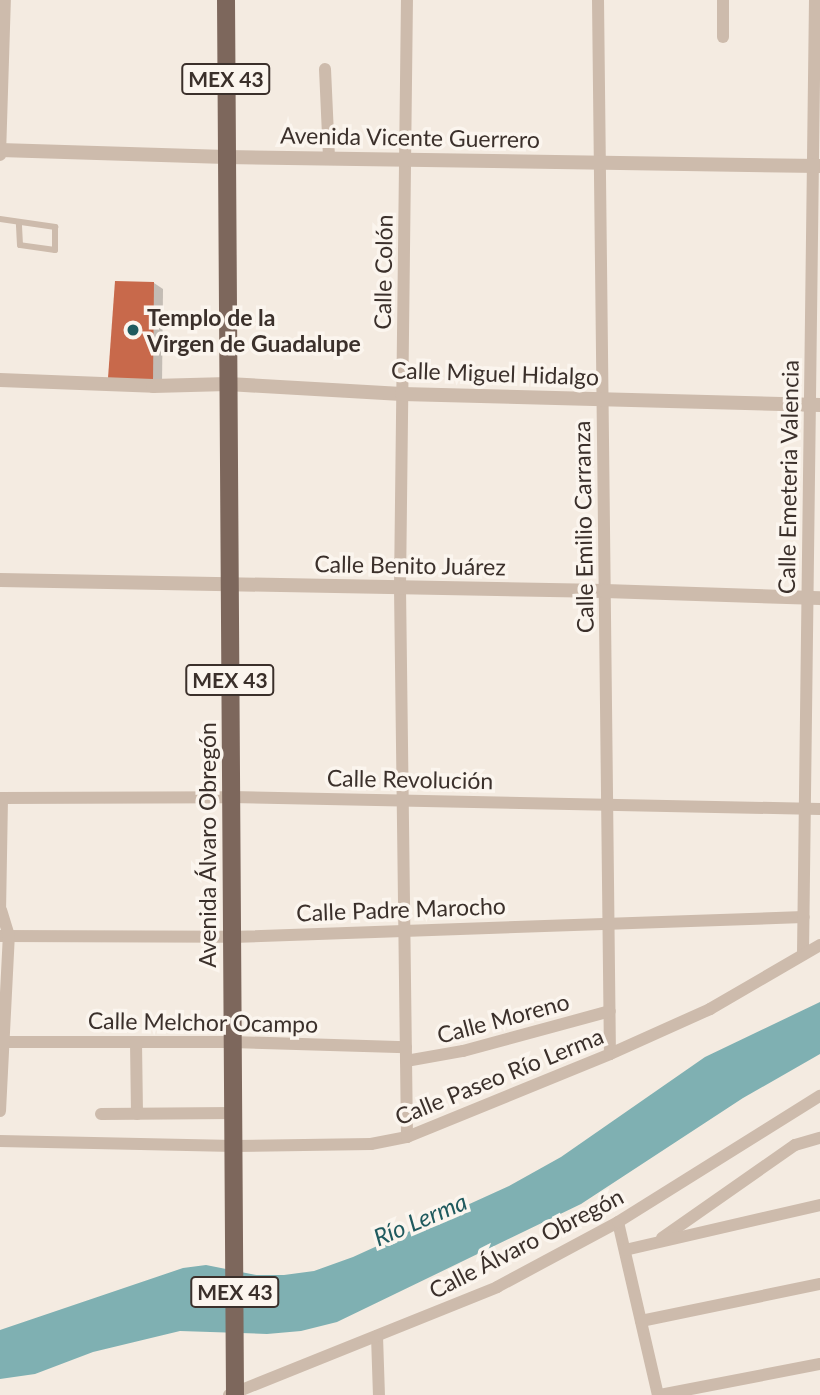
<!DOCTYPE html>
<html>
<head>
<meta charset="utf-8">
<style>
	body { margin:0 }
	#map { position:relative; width:820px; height:1395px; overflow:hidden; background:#f4ebe1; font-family:Lato,sans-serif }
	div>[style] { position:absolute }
	.water>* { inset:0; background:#7fb0b2 }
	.shadow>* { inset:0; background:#0003 }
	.building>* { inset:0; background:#c8694b }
	.service>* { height:6px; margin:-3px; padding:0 3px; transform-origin:3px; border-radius:3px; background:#cdbbac }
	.minor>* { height:12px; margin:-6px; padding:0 6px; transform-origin:6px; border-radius:6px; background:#cdbbac }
	.tertiary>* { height:14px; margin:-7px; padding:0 7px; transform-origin:7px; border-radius:7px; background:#cdbbac }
	.primary>* { height:18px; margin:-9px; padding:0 9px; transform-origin:9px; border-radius:9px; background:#7d675c }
	.dots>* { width:19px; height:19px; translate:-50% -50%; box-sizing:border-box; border:4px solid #fbf5ee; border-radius:50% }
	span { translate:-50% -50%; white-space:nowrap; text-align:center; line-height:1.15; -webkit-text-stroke:7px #fbf5ee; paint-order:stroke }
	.shield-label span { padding:2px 5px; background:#fbf5ee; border:2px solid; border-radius:5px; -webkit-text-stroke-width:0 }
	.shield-label { font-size:21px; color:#3b302b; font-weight:700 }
	.street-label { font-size:23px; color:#3b302b }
	.poi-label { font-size:23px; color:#3b302b; font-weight:700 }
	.left { translate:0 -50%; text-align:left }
	.water-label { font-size:24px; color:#1f5a5e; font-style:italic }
</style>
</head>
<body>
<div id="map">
	<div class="water">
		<div style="clip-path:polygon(820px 1002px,820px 1054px,743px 1098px,581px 1204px,337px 1322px,301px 1331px,267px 1334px,180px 1331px,93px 1352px,35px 1374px,0 1379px,0 1330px,183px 1268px,206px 1265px,256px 1275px,284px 1275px,314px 1271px,353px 1257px,509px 1186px,561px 1157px,705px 1057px)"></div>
	</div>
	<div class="shadow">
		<div style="clip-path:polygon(154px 283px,163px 289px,162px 385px,120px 383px)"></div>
	</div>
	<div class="building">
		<div style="clip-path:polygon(115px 281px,154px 282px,153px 380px,108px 378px)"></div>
	</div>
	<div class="service">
		<div style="left:0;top:219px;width:56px;rotate:8.3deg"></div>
		<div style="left:55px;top:227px;width:23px;rotate:90deg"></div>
		<div style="left:55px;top:250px;width:35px;rotate:-172deg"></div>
		<div style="left:20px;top:245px;width:22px;rotate:-93deg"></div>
	</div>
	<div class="minor">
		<div style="left:598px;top:0;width:1054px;rotate:89.35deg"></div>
		<div style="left:723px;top:0;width:37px;rotate:90deg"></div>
		<div style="left:325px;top:69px;width:89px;rotate:87.4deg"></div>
		<div style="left:0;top:155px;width:155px;rotate:-88.2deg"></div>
		<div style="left:0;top:798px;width:231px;rotate:-0.2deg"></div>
		<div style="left:231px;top:797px;width:589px;rotate:1.17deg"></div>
		<div style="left:0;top:913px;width:115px;rotate:-89deg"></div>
		<div style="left:0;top:936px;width:232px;rotate:0.2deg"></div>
		<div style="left:232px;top:937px;width:572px;rotate:-2deg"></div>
		<div style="left:803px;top:954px;width:954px;rotate:-89.28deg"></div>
		<div style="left:0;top:1042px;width:233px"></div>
		<div style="left:233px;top:1042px;width:173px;rotate:1.7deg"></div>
		<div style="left:136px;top:1042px;width:72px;rotate:89.2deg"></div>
		<div style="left:406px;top:1061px;width:58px;rotate:-10deg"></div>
		<div style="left:463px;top:1051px;width:152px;rotate:-15.2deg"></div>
		<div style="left:0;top:1111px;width:175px;rotate:-87.1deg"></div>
		<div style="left:9px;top:936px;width:27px;rotate:-107deg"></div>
		<div style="left:101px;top:1114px;width:133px;rotate:-0.4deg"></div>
		<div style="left:407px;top:1137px;width:550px;rotate:-90.73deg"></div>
		<div style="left:400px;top:587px;width:587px;rotate:-89.32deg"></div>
		<div style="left:0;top:1141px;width:234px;rotate:1.2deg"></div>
		<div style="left:234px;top:1146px;width:137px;rotate:-0.8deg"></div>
		<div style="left:371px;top:1144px;width:37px;rotate:-11deg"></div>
		<div style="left:407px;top:1137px;width:219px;rotate:-22.2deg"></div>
		<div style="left:610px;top:1054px;width:110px;rotate:-24.2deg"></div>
		<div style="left:710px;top:1009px;width:127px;rotate:-30.2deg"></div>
		<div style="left:618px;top:1222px;width:178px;rotate:77deg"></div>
		<div style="left:662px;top:1238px;width:162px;rotate:-35deg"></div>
		<div style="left:795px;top:1145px;width:26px;rotate:-16deg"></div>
		<div style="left:625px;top:1250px;width:200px;rotate:-13deg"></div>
		<div style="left:641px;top:1321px;width:183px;rotate:-11.7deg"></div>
		<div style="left:377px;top:1336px;width:59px;rotate:88.1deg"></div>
		<div style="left:229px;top:1395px;width:289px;rotate:-21.9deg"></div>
		<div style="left:497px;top:1287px;width:137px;rotate:-28.2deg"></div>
		<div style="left:618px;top:1222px;width:238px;rotate:-32deg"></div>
		<div style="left:660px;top:1395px;width:163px;rotate:-11deg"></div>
	</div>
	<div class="tertiary">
		<div style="left:0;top:150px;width:226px;rotate:1.8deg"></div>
		<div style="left:226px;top:157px;width:594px;rotate:0.87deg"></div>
		<div style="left:0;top:380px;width:153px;rotate:2.2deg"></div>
		<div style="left:153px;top:386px;width:75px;rotate:-1.5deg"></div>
		<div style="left:228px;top:384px;width:174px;rotate:3.3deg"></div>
		<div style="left:402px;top:394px;width:418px;rotate:1.5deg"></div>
		<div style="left:0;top:580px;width:605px;rotate:1.04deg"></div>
		<div style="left:605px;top:591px;width:215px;rotate:1.9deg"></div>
	</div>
	<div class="primary">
		<div style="left:226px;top:0;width:1395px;rotate:89.63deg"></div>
	</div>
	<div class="dots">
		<div style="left:133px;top:330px;background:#1f5a5e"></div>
	</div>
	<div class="shield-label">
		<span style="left:226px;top:79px">MEX 43</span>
		<span style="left:230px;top:680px">MEX 43</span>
		<span style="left:235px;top:1292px">MEX 43</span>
	</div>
	<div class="street-label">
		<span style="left:410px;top:137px;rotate:1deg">Avenida Vicente Guerrero</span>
		<span style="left:383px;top:272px;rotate:-89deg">Calle Colón</span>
		<span style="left:495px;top:373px;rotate:2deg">Calle Miguel Hidalgo</span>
		<span style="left:788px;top:477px;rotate:-89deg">Calle Emeteria Valencia</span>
		<span style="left:583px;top:527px;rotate:-91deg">Calle Emilio Carranza</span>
		<span style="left:410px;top:565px;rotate:1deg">Calle Benito Juárez</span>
		<span style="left:410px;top:779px;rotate:1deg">Calle Revolución</span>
		<span style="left:207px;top:845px;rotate:-90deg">Avenida Álvaro Obregón</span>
		<span style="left:401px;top:909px;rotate:-2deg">Calle Padre Marocho</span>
		<span style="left:503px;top:1018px;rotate:-15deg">Calle Moreno</span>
		<span style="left:203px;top:1022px;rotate:1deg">Calle Melchor Ocampo</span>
		<span style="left:499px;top:1076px;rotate:-22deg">Calle Paseo Río Lerma</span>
		<span style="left:526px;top:1243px;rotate:-27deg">Calle Álvaro Obregón</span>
	</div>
	<div class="poi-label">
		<span class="left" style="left:147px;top:330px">Templo de la<br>Virgen de Guadalupe</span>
	</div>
	<div class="water-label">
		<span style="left:420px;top:1219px;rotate:-23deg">Río Lerma</span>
	</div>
</div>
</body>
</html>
